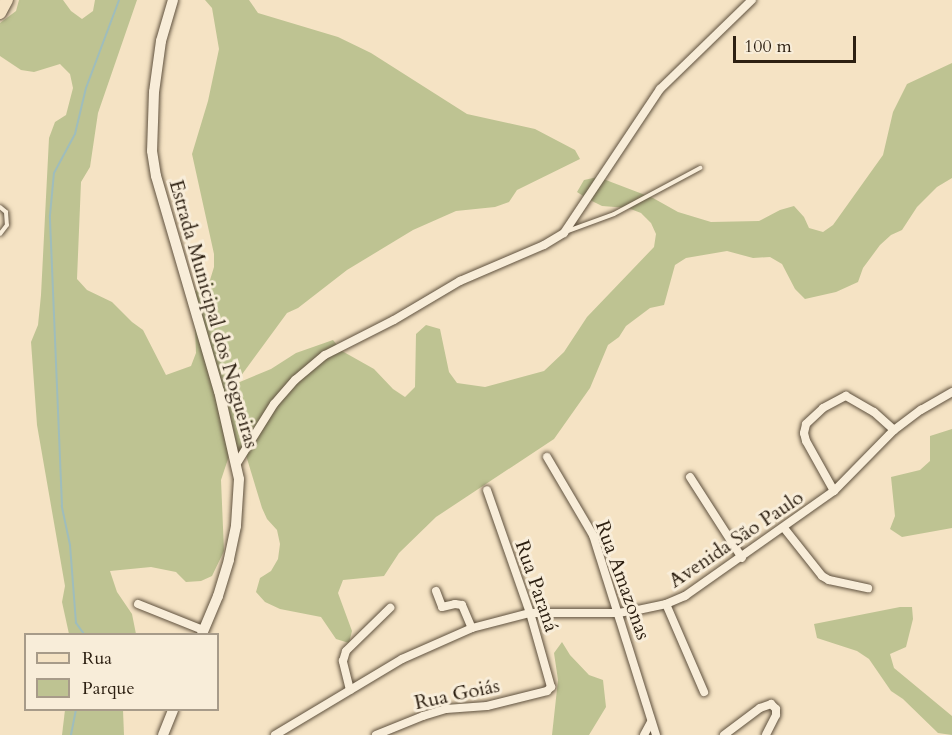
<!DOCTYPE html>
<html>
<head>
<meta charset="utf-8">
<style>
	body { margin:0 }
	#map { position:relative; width:952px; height:735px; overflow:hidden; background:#f5e3c4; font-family:Cardo,serif }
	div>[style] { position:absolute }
	.green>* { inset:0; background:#bec392 }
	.stream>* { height:2px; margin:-1px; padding:0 1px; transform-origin:1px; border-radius:1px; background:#9fbdbc }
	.roads { filter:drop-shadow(0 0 2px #5f513e) drop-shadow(0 0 2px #5f513e) }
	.lane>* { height:4px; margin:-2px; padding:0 2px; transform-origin:2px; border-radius:2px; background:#f8edd9 }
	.street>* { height:8px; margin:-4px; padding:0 4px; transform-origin:4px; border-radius:4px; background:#f8edd9 }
	.secondary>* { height:10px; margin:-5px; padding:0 5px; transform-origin:5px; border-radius:5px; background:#f8edd9 }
	.primary>* { height:12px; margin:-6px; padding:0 6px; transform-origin:6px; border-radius:6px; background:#f5e3c4 }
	span { translate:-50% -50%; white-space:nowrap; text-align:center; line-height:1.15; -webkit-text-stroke:6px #f8edd9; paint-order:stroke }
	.street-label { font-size:20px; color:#2d2012 }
	.legend { position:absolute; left:24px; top:633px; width:195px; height:78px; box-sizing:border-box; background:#f8edd9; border:2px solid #a79b89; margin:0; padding:8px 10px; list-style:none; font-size:18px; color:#2d2012 }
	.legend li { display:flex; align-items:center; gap:12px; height:30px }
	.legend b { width:30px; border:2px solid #a79b89 }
	.scale { position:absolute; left:733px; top:36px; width:123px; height:27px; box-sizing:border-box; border:3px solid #2d2012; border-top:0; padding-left:8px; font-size:18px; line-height:21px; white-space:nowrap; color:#2d2012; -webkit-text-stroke:4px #f8edd9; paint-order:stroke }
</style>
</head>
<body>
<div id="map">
	<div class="green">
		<div style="clip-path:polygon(19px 0,63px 0,71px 11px,82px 19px,93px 11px,95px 0,137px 0,98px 113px,90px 167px,81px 182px,77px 279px,87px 290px,112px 302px,132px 322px,143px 330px,166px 375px,191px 366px,196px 353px,195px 328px,188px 297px,210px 280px,214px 267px,214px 254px,192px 154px,208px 101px,219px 49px,212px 8px,205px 0,249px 0,258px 13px,338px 37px,371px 53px,467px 114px,535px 129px,575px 150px,580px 159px,517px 190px,509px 202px,495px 207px,456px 211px,413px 230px,347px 270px,298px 308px,287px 313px,235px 384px,271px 369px,296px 353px,333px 340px,342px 351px,374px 369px,393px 389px,405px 397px,415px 387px,416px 334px,426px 325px,440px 329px,449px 372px,457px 383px,485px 387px,544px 371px,564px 352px,587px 317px,654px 247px,656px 234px,651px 223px,641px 213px,628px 208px,602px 206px,588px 199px,577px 192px,584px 180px,598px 177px,653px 198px,678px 212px,711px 222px,759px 221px,780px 210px,794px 206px,804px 217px,809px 228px,823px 232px,833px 225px,883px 155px,893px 112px,907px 84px,952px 63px,952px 178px,937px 187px,917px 207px,902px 230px,891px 235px,880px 245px,863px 268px,858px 282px,836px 292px,805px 299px,795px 289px,782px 264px,770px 257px,753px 258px,727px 251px,686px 258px,675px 265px,664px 305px,650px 308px,626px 326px,619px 337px,608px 345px,590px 388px,554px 439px,436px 517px,399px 553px,384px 576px,343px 580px,338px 593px,352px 631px,349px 643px,336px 639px,321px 617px,280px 609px,265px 602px,256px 592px,260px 578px,271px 571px,278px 559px,280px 544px,277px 530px,267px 519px,262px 508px,245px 452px,231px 450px,221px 480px,224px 551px,212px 576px,201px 581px,186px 582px,176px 572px,151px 567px,110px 571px,117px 592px,132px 614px,136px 634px,69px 634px,62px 602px,65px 586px,37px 425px,31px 342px,38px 325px,41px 295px,49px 138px,55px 122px,66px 115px,73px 88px,70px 74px,60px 64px,34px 72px,21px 70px,0 56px,0 23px,16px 11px)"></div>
		<div style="clip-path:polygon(952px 429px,952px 528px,902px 537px,890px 529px,895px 516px,891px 477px,920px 470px,930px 461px,930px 436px)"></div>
		<div style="clip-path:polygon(900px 607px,912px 607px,913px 619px,906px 647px,890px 654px,894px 668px,952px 716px,952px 735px,938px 733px,903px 699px,891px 691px,869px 659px,857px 651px,817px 638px,814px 624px)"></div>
		<div style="clip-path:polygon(562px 642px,570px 655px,589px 675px,603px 680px,606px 707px,589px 735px,552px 735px,558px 680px,554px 653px)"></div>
		<div style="clip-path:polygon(65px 710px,123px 710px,124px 735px,62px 735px)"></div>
	</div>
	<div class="stream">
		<div style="left:84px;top:634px;width:14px;rotate:-126deg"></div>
		<div style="left:76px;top:623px;width:78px;rotate:-94.4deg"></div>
		<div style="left:70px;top:545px;width:40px;rotate:-102deg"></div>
		<div style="left:62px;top:506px;width:291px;rotate:-92.4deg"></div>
		<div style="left:50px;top:215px;width:42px;rotate:-84.6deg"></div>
		<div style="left:54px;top:173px;width:44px;rotate:-61.7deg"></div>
		<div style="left:75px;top:134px;width:47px;rotate:-76.6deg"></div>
		<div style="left:86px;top:88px;width:94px;rotate:-69.4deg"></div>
		<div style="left:71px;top:735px;width:25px;rotate:-79deg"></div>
	</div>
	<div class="roads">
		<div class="lane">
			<div style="left:0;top:207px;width:8px;rotate:40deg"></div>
			<div style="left:6px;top:212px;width:13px;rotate:86deg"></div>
			<div style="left:7px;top:225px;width:11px;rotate:128deg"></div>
			<div style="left:565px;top:232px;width:52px;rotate:-20.2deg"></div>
			<div style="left:614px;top:214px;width:98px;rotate:-28.1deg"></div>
		</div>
		<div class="street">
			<div style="left:547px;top:457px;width:91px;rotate:59.5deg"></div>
			<div style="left:593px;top:535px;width:210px;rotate:72.5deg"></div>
			<div style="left:237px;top:463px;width:70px;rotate:-57.9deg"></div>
			<div style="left:274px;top:404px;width:32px;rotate:-49deg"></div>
			<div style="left:295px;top:380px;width:39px;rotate:-40deg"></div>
			<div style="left:325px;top:355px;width:77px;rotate:-26.9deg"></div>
			<div style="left:394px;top:320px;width:77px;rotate:-30.6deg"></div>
			<div style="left:460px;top:281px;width:91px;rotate:-23.2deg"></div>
			<div style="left:544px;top:245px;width:23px;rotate:-31deg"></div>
			<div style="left:564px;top:233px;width:173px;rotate:-56.3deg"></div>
			<div style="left:660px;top:89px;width:128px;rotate:-44.1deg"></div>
			<div style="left:690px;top:477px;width:96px;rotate:57.3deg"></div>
			<div style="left:834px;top:491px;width:57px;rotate:-119.2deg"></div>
			<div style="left:806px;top:441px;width:8px;rotate:-104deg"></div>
			<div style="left:804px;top:433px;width:9px;rotate:-77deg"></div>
			<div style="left:806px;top:424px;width:23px;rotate:-43deg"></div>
			<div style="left:823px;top:408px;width:26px;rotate:-28deg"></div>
			<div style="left:846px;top:396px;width:32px;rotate:30deg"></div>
			<div style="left:874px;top:412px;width:27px;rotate:42deg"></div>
			<div style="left:784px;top:528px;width:61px;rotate:51.6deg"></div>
			<div style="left:822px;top:576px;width:8px;rotate:30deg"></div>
			<div style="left:829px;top:580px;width:40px;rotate:12deg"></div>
			<div style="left:436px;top:591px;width:17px;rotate:69deg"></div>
			<div style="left:442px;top:607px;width:13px;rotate:-13deg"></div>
			<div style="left:455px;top:604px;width:7px;rotate:8deg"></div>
			<div style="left:462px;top:605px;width:25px;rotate:67deg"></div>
			<div style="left:138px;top:604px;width:70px;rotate:21.8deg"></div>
			<div style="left:666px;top:604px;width:96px;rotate:66.6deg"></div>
			<div style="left:350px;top:690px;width:30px;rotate:-104deg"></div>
			<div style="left:343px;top:661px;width:10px;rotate:-73deg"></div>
			<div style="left:346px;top:651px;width:62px;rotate:-44.3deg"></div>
			<div style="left:275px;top:735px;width:148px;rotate:-30.9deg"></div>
			<div style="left:402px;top:659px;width:77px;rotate:-23.9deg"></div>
			<div style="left:472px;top:628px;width:60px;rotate:-14.5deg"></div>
			<div style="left:530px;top:613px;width:88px"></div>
			<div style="left:618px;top:613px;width:20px;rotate:-9deg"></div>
			<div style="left:638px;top:610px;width:29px;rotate:-12deg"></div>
			<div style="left:666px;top:604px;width:21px;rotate:-23deg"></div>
			<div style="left:685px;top:596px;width:182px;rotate:-35.2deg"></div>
			<div style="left:834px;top:491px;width:86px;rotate:-45.5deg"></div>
			<div style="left:894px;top:430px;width:34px;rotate:-37deg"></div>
			<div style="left:921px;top:410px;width:36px;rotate:-30deg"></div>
			<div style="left:376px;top:735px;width:51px;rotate:-22deg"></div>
			<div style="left:423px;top:716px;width:24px;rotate:-17deg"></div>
			<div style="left:446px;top:709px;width:41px;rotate:-4.2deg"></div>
			<div style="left:487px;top:706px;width:62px;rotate:-14deg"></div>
			<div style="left:547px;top:691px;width:6px;rotate:-45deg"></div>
			<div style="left:551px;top:687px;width:77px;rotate:-105.8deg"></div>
			<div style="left:530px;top:613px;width:130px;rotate:-109.3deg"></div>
			<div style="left:644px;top:735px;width:15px;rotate:-62deg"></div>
			<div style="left:724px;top:735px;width:45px;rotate:-36.9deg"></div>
			<div style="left:760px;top:708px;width:12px;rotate:-20deg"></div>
			<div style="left:771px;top:704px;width:7px;rotate:45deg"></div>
			<div style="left:776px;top:709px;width:6px;rotate:90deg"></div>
			<div style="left:776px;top:715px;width:22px;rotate:117deg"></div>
		</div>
		<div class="secondary">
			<div style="left:173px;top:0;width:43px;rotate:106.3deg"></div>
			<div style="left:161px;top:41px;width:51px;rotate:97.8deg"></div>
			<div style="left:154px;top:92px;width:59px;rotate:91.9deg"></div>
			<div style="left:152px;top:151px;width:25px;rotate:81deg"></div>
			<div style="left:156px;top:176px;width:224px;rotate:73.7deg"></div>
			<div style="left:219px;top:391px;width:90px;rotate:77.2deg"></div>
			<div style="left:239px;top:479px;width:47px;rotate:93.7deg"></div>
			<div style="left:236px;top:526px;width:35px;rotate:102deg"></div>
			<div style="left:229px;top:560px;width:38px;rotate:107deg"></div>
			<div style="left:218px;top:596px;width:41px;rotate:112.8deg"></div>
			<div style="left:163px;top:735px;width:27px;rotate:-68deg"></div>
		</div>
		<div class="primary">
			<div style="left:0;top:13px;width:15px;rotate:-62deg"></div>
		</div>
	</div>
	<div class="street-label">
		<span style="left:214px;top:314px;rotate:74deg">Estrada Municipal dos Nogueiras</span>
		<span style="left:736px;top:539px;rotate:-34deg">Avenida São Paulo</span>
		<span style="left:623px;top:580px;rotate:70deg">Rua Amazonas</span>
		<span style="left:537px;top:586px;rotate:71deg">Rua Paraná</span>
		<span style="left:457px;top:694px;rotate:-12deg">Rua Goiás</span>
	</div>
	<ul class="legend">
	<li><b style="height:8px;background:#f5e3c4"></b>Rua</li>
	<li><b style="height:16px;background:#bec392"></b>Parque</li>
	</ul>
	<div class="scale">100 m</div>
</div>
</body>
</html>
